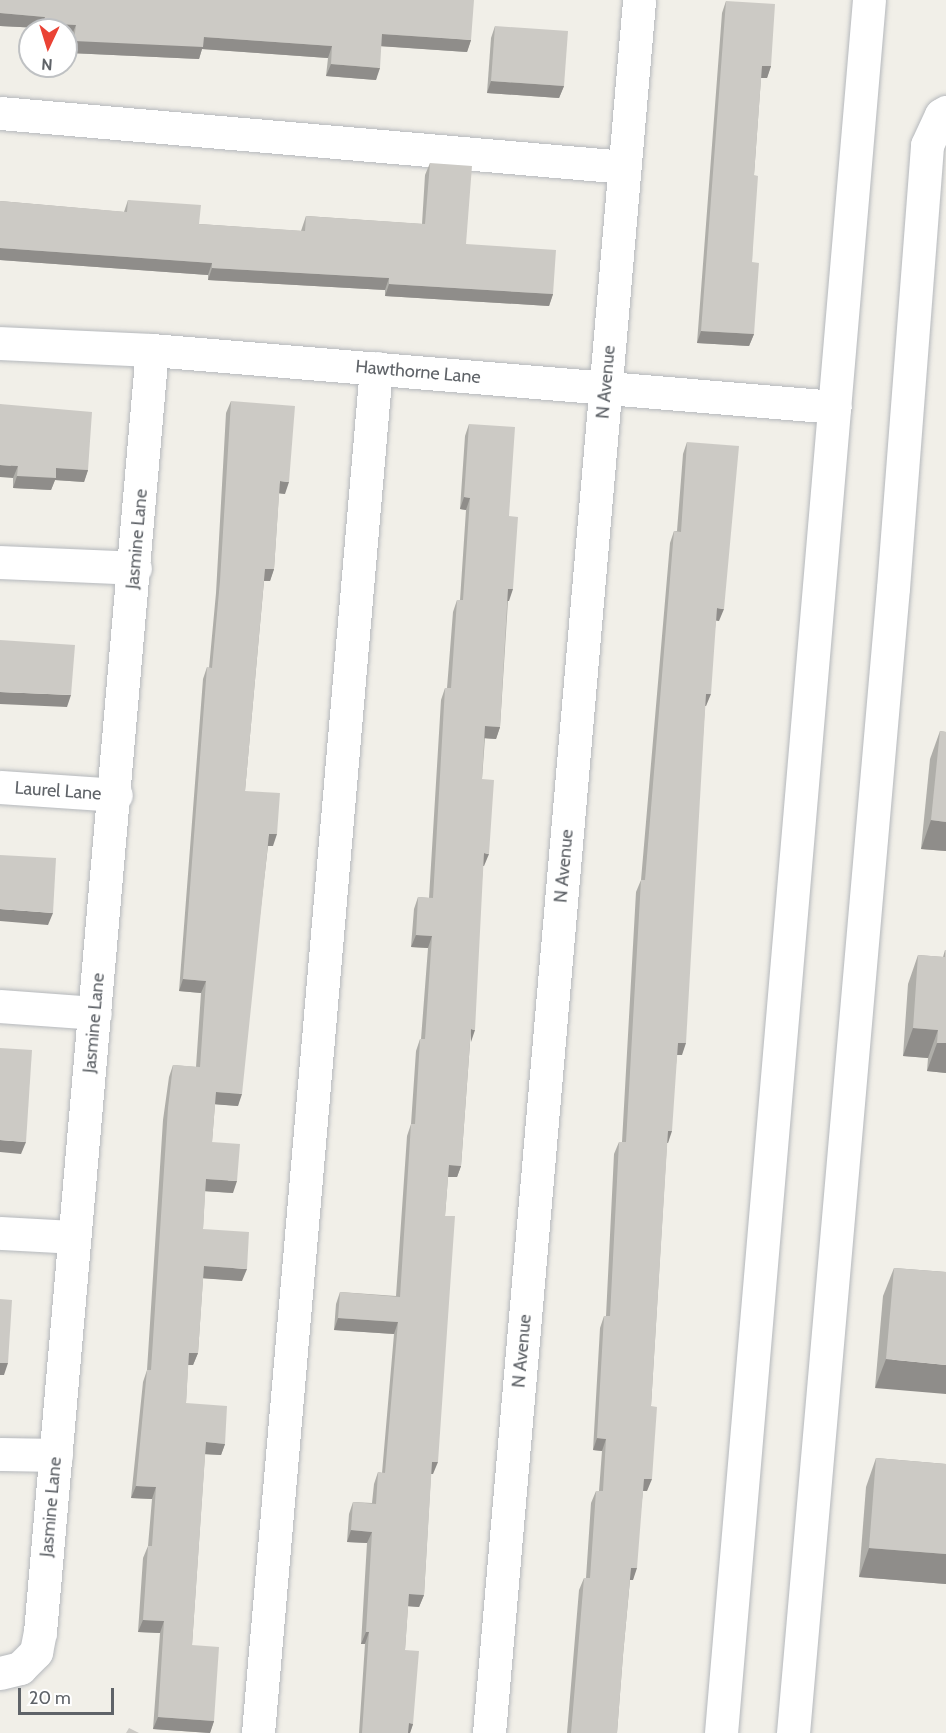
<!DOCTYPE html>
<html>
<head>
<meta charset="utf-8">
<style>
	body { margin:0 }
	#map { position:relative; width:946px; height:1733px; overflow:hidden; background:#f1efe8; font-family:Cabin,sans-serif }
	div>[style] { position:absolute }
	.roads { filter:drop-shadow(0 0 2px #b5b8bc) drop-shadow(0 0 2px #b5b8bc) }
	.minor>* { height:33px; margin:-16.5px; padding:0 16.5px; transform-origin:16.5px; border-radius:16.5px; background:#fff }
	.wall>* { inset:0; background:#afaea9 }
	.shaded-wall>* { inset:0; background:#8f8d8a }
	.building>* { inset:0; background:#cccac5 }
	span { translate:-50% -50%; white-space:nowrap; text-align:center; line-height:1.15; -webkit-text-stroke:5px #fff; paint-order:stroke }
	.street-label { font-size:18px; color:#5f6368 }
	.north { position:absolute; left:18px; top:18px; width:60px; height:60px; box-sizing:border-box; background:#fff; border:2px solid #bfc1c3; border-radius:50%; rotate:184deg; font-size:16px; font-weight:700; line-height:24px; text-align:center; color:#5f6368 }
	.north::after { content:''; display:block; margin:auto; width:21px; height:27px; background:#ea4335; clip-path:polygon(50% 0,100% 100%,50% 72%,0 100%) }
	.scale { position:absolute; left:18px; top:1688px; width:96px; height:27px; box-sizing:border-box; border:3px solid #5f6368; border-top:0; padding-left:8px; font-size:18px; line-height:21px; white-space:nowrap; color:#5f6368; -webkit-text-stroke:4px #fff; paint-order:stroke }
</style>
</head>
<body>
<div id="map">
	<div class="roads">
		<div class="minor">
			<div style="left:0;top:113px;width:627px;rotate:4.94deg"></div>
			<div style="left:0;top:343px;width:152px;rotate:2.6deg"></div>
			<div style="left:152px;top:350px;width:685px;rotate:4.77deg"></div>
			<div style="left:0;top:562px;width:135px;rotate:2.5deg"></div>
			<div style="left:0;top:787px;width:116px;rotate:3.9deg"></div>
			<div style="left:0;top:1006px;width:95px;rotate:4.2deg"></div>
			<div style="left:0;top:1233px;width:74px;rotate:3.1deg"></div>
			<div style="left:0;top:1454px;width:56px;rotate:1deg"></div>
			<div style="left:0;top:1673px;width:21px;rotate:-14deg"></div>
			<div style="left:20px;top:1668px;width:23px;rotate:-45deg"></div>
			<div style="left:36px;top:1652px;width:20px;rotate:-79deg"></div>
			<div style="left:40px;top:1632px;width:1287px;rotate:-85.01deg"></div>
			<div style="left:258px;top:1733px;width:1370px;rotate:-85.06deg"></div>
			<div style="left:489px;top:1733px;width:1739px;rotate:-85.05deg"></div>
			<div style="left:721px;top:1733px;width:1739px;rotate:-85.12deg"></div>
			<div style="left:793px;top:1733px;width:1149px;rotate:-85.01deg"></div>
			<div style="left:893px;top:588px;width:444px;rotate:-85.6deg"></div>
			<div style="left:927px;top:145px;width:33px;rotate:-65deg"></div>
			<div style="left:941px;top:115px;width:6px;rotate:-31deg"></div>
		</div>
	</div>
	<div class="wall">
		<div style="clip-path:polygon(0 0,471px 40px,467px 52px,381px 46px,376px 80px,326px 76px,328px 58px,202px 49px,199px 59px,70px 53px,71px 37px,66px 37px,66px 30px,40px 30px,40px 28px,0 26px)"></div>
		<div style="clip-path:polygon(726px 1px,771px 66px,767px 78px,761px 78px,754px 175px,752px 262px,754px 334px,749px 346px,697px 343px,722px 13px)"></div>
		<div style="clip-path:polygon(495px 26px,564px 86px,559px 98px,487px 93px,491px 38px)"></div>
		<div style="clip-path:polygon(430px 163px,466px 244px,553px 294px,549px 306px,385px 296px,385px 290px,208px 280px,208px 275px,0 260px,0 201px,124px 212px,128px 200px,199px 224px,301px 231px,306px 216px,422px 224px,425px 175px)"></div>
		<div style="clip-path:polygon(231px 401px,285px 494px,279px 493px,274px 569px,270px 581px,264px 581px,245px 791px,273px 846px,268px 846px,238px 1106px,215px 1104px,212px 1142px,233px 1193px,205px 1191px,203px 1229px,242px 1281px,203px 1278px,198px 1353px,193px 1365px,188px 1365px,186px 1403px,225px 1444px,221px 1455px,205px 1454px,192px 1645px,214px 1721px,210px 1733px,153px 1729px,160px 1633px,138px 1632px,143px 1558px,148px 1546px,152px 1499px,131px 1498px,143px 1382px,147px 1370px,163px 1120px,169px 1077px,173px 1065px,196px 1067px,201px 993px,179px 991px,203px 679px,207px 667px,209px 668px,216px 593px,226px 413px)"></div>
		<div style="clip-path:polygon(0 404px,88px 470px,84px 482px,55px 480px,51px 490px,13px 488px,13px 478px)"></div>
		<div style="clip-path:polygon(469px 424px,509px 516px,509px 601px,508px 601px,500px 727px,496px 739px,485px 738px,482px 779px,484px 866px,483px 866px,461px 1166px,457px 1177px,448px 1177px,445px 1216px,433px 1474px,431px 1474px,424px 1595px,419px 1607px,408px 1606px,405px 1650px,413px 1724px,410px 1733px,359px 1733px,365px 1644px,361px 1644px,367px 1543px,347px 1542px,349px 1514px,353px 1502px,372px 1503px,374px 1484px,378px 1472px,382px 1473px,394px 1334px,334px 1330px,336px 1304px,340px 1292px,396px 1296px,407px 1136px,411px 1124px,416px 1051px,420px 1039px,421px 1039px,428px 948px,411px 947px,414px 909px,418px 897px,429px 898px,441px 700px,445px 688px,447px 688px,453px 612px,457px 600px,460px 600px,466px 510px,460px 509px,465px 436px)"></div>
		<div style="clip-path:polygon(687px 442px,719px 621px,716px 620px,706px 706px,705px 706px,682px 1055px,677px 1055px,668px 1143px,667px 1143px,651px 1406px,647px 1491px,643px 1491px,633px 1580px,630px 1580px,623px 1655px,617px 1733px,567px 1733px,579px 1590px,584px 1578px,586px 1578px,591px 1503px,596px 1491px,599px 1491px,602px 1451px,593px 1450px,600px 1328px,604px 1316px,606px 1316px,614px 1154px,619px 1142px,622px 1142px,636px 892px,641px 880px,670px 543px,674px 531px,677px 531px,683px 454px)"></div>
		<div style="clip-path:polygon(940px 731px,946px 732px,946px 851px,921px 849px,930px 759px)"></div>
		<div style="clip-path:polygon(945px 950px,946px 950px,946px 1073px,927px 1071px,928px 1058px,903px 1056px,908px 984px,918px 955px,943px 957px)"></div>
		<div style="clip-path:polygon(894px 1268px,946px 1272px,875px 1388px,883px 1296px)"></div>
		<div style="clip-path:polygon(876px 1458px,946px 1464px,946px 1584px,859px 1577px,866px 1487px)"></div>
	</div>
	<div class="shaded-wall">
		<div style="clip-path:polygon(0 13px,45px 17px,40px 28px,0 26px)"></div>
		<div style="clip-path:polygon(44px 23px,76px 25px,71px 37px,66px 37px,66px 30px,42px 30px)"></div>
		<div style="clip-path:polygon(382px 34px,471px 40px,467px 52px,378px 46px)"></div>
		<div style="clip-path:polygon(204px 37px,332px 46px,328px 58px,202px 49px,199px 59px,70px 53px,74px 41px)"></div>
		<div style="clip-path:polygon(331px 64px,380px 68px,376px 80px,326px 76px)"></div>
		<div style="clip-path:polygon(762px 66px,771px 66px,767px 78px,757px 78px)"></div>
		<div style="clip-path:polygon(491px 81px,564px 86px,559px 98px,487px 93px)"></div>
		<div style="clip-path:polygon(0 248px,212px 263px,208px 275px,0 260px)"></div>
		<div style="clip-path:polygon(212px 268px,389px 278px,385px 290px,208px 280px)"></div>
		<div style="clip-path:polygon(389px 284px,553px 294px,549px 306px,385px 296px)"></div>
		<div style="clip-path:polygon(701px 331px,754px 334px,749px 346px,697px 343px)"></div>
		<div style="clip-path:polygon(0 465px,18px 466px,13px 478px,0 477px)"></div>
		<div style="clip-path:polygon(56px 468px,88px 470px,84px 482px,55px 480px,51px 490px,13px 488px,17px 476px)"></div>
		<div style="clip-path:polygon(280px 481px,289px 482px,285px 494px,276px 493px)"></div>
		<div style="clip-path:polygon(464px 497px,470px 498px,466px 510px,460px 509px)"></div>
		<div style="clip-path:polygon(265px 569px,274px 569px,270px 581px,261px 581px)"></div>
		<div style="clip-path:polygon(508px 589px,513px 589px,509px 601px,504px 601px)"></div>
		<div style="clip-path:polygon(717px 608px,724px 609px,719px 621px,712px 620px)"></div>
		<div style="clip-path:polygon(0 692px,71px 695px,67px 707px,0 704px)"></div>
		<div style="clip-path:polygon(706px 694px,711px 694px,706px 706px,701px 706px)"></div>
		<div style="clip-path:polygon(485px 726px,500px 727px,496px 739px,481px 738px)"></div>
		<div style="clip-path:polygon(931px 820px,946px 822px,946px 851px,921px 849px)"></div>
		<div style="clip-path:polygon(269px 834px,277px 834px,273px 846px,265px 846px)"></div>
		<div style="clip-path:polygon(484px 853px,489px 854px,484px 866px,479px 865px)"></div>
		<div style="clip-path:polygon(0 909px,53px 913px,48px 925px,0 921px)"></div>
		<div style="clip-path:polygon(416px 935px,432px 936px,428px 948px,411px 947px)"></div>
		<div style="clip-path:polygon(183px 979px,206px 981px,201px 993px,179px 991px)"></div>
		<div style="clip-path:polygon(913px 1028px,938px 1030px,928px 1058px,903px 1056px)"></div>
		<div style="clip-path:polygon(471px 1029px,475px 1030px,471px 1042px)"></div>
		<div style="clip-path:polygon(678px 1043px,686px 1043px,682px 1055px,674px 1055px)"></div>
		<div style="clip-path:polygon(937px 1043px,946px 1043px,946px 1073px,927px 1071px)"></div>
		<div style="clip-path:polygon(216px 1092px,242px 1094px,238px 1106px,211px 1104px)"></div>
		<div style="clip-path:polygon(668px 1131px,672px 1131px,668px 1143px,664px 1142px)"></div>
		<div style="clip-path:polygon(0 1140px,26px 1142px,21px 1154px,0 1152px)"></div>
		<div style="clip-path:polygon(449px 1165px,461px 1166px,457px 1177px,445px 1177px)"></div>
		<div style="clip-path:polygon(206px 1179px,237px 1181px,233px 1193px,202px 1191px)"></div>
		<div style="clip-path:polygon(204px 1266px,247px 1269px,242px 1281px,199px 1278px)"></div>
		<div style="clip-path:polygon(338px 1318px,398px 1322px,394px 1334px,334px 1330px)"></div>
		<div style="clip-path:polygon(189px 1353px,198px 1353px,193px 1365px,185px 1365px)"></div>
		<div style="clip-path:polygon(886px 1359px,946px 1365px,946px 1394px,875px 1388px)"></div>
		<div style="clip-path:polygon(0 1363px,8px 1363px,4px 1375px,0 1375px)"></div>
		<div style="clip-path:polygon(597px 1438px,606px 1439px,602px 1451px,593px 1450px)"></div>
		<div style="clip-path:polygon(206px 1442px,225px 1444px,221px 1455px,202px 1454px)"></div>
		<div style="clip-path:polygon(432px 1462px,438px 1462px,433px 1474px,428px 1474px)"></div>
		<div style="clip-path:polygon(644px 1479px,652px 1479px,647px 1491px,639px 1491px)"></div>
		<div style="clip-path:polygon(136px 1486px,156px 1487px,152px 1499px,131px 1498px)"></div>
		<div style="clip-path:polygon(351px 1530px,372px 1532px,367px 1543px,347px 1542px)"></div>
		<div style="clip-path:polygon(869px 1548px,946px 1554px,946px 1584px,859px 1577px)"></div>
		<div style="clip-path:polygon(631px 1568px,637px 1568px,633px 1580px,627px 1580px)"></div>
		<div style="clip-path:polygon(409px 1594px,424px 1595px,419px 1607px,405px 1606px)"></div>
		<div style="clip-path:polygon(143px 1620px,164px 1621px,160px 1633px,138px 1632px)"></div>
		<div style="clip-path:polygon(366px 1632px,369px 1632px,365px 1644px,361px 1644px)"></div>
		<div style="clip-path:polygon(158px 1717px,214px 1721px,210px 1733px,153px 1729px)"></div>
		<div style="clip-path:polygon(409px 1723px,413px 1724px,410px 1733px,405px 1733px)"></div>
	</div>
	<div class="building">
		<div style="clip-path:polygon(0 0,474px 0,471px 40px,382px 34px,380px 68px,331px 64px,332px 46px,204px 37px,203px 47px,74px 41px,76px 25px,44px 23px,45px 17px,0 13px)"></div>
		<div style="clip-path:polygon(726px 1px,775px 4px,771px 66px,762px 66px,754px 175px,758px 176px,752px 262px,759px 263px,754px 334px,701px 331px)"></div>
		<div style="clip-path:polygon(495px 26px,568px 31px,564px 86px,491px 81px)"></div>
		<div style="clip-path:polygon(430px 163px,472px 166px,466px 244px,556px 250px,553px 294px,389px 284px,389px 278px,212px 268px,212px 263px,0 248px,0 201px,127px 212px,128px 200px,201px 205px,199px 224px,305px 231px,306px 216px,425px 224px)"></div>
		<div style="clip-path:polygon(231px 401px,295px 406px,289px 482px,280px 481px,274px 569px,265px 569px,245px 791px,280px 793px,277px 834px,269px 834px,242px 1094px,216px 1092px,212px 1142px,240px 1144px,237px 1181px,206px 1179px,203px 1229px,249px 1232px,247px 1269px,204px 1266px,198px 1353px,189px 1353px,186px 1403px,227px 1406px,225px 1444px,206px 1442px,192px 1645px,219px 1647px,214px 1721px,158px 1717px,164px 1621px,143px 1620px,148px 1546px,152px 1546px,156px 1487px,136px 1486px,147px 1370px,151px 1370px,168px 1108px,173px 1065px,200px 1067px,206px 981px,183px 979px,207px 667px,212px 668px,220px 581px)"></div>
		<div style="clip-path:polygon(0 404px,92px 412px,88px 470px,56px 468px,56px 478px,17px 476px,18px 466px,0 465px)"></div>
		<div style="clip-path:polygon(469px 424px,515px 427px,509px 516px,518px 517px,513px 589px,508px 589px,500px 727px,485px 726px,482px 779px,494px 780px,489px 854px,484px 853px,475px 1030px,471px 1029px,461px 1166px,449px 1165px,445px 1216px,455px 1216px,438px 1462px,432px 1462px,424px 1595px,409px 1594px,405px 1650px,419px 1651px,413px 1724px,409px 1723px,408px 1733px,362px 1733px,369px 1632px,366px 1632px,372px 1532px,351px 1530px,353px 1502px,376px 1504px,378px 1472px,385px 1473px,398px 1322px,338px 1318px,340px 1292px,400px 1297px,411px 1124px,415px 1124px,420px 1039px,425px 1039px,432px 936px,416px 935px,418px 897px,433px 898px,445px 688px,451px 688px,457px 600px,463px 600px,470px 498px,464px 497px)"></div>
		<div style="clip-path:polygon(687px 442px,739px 446px,724px 609px,717px 608px,711px 694px,706px 694px,686px 1043px,678px 1043px,672px 1131px,668px 1131px,651px 1406px,657px 1407px,652px 1479px,644px 1479px,637px 1568px,631px 1568px,623px 1655px,617px 1733px,571px 1733px,584px 1578px,590px 1578px,596px 1491px,603px 1491px,606px 1439px,597px 1438px,604px 1316px,610px 1316px,619px 1142px,626px 1142px,641px 880px,645px 880px,674px 531px,681px 532px)"></div>
		<div style="clip-path:polygon(0 640px,75px 645px,71px 695px,0 692px)"></div>
		<div style="clip-path:polygon(940px 731px,946px 732px,946px 822px,931px 820px)"></div>
		<div style="clip-path:polygon(0 855px,56px 858px,53px 913px,0 909px)"></div>
		<div style="clip-path:polygon(945px 950px,946px 950px,946px 1043px,937px 1043px,938px 1030px,913px 1028px,918px 955px,945px 957px)"></div>
		<div style="clip-path:polygon(0 1048px,32px 1050px,26px 1142px,0 1140px)"></div>
		<div style="clip-path:polygon(894px 1268px,946px 1272px,946px 1365px,886px 1359px)"></div>
		<div style="clip-path:polygon(0 1299px,12px 1300px,8px 1363px,0 1363px)"></div>
		<div style="clip-path:polygon(876px 1458px,946px 1464px,946px 1554px,869px 1548px)"></div>
		<div style="clip-path:polygon(129px 1728px,139px 1733px,126px 1733px)"></div>
	</div>
	<div class="street-label">
		<span style="left:418px;top:372px;rotate:5deg">Hawthorne Lane</span>
		<span style="left:606px;top:382px;rotate:-85deg">N Avenue</span>
		<span style="left:137px;top:539px;rotate:-85deg">Jasmine Lane</span>
		<span style="left:58px;top:791px;rotate:4deg">Laurel Lane</span>
		<span style="left:564px;top:866px;rotate:-85deg">N Avenue</span>
		<span style="left:94px;top:1023px;rotate:-85deg">Jasmine Lane</span>
		<span style="left:522px;top:1351px;rotate:-85deg">N Avenue</span>
		<span style="left:51px;top:1507px;rotate:-85deg">Jasmine Lane</span>
	</div>
	<div class="north">N</div>
	<div class="scale">20 m</div>
</div>
</body>
</html>
